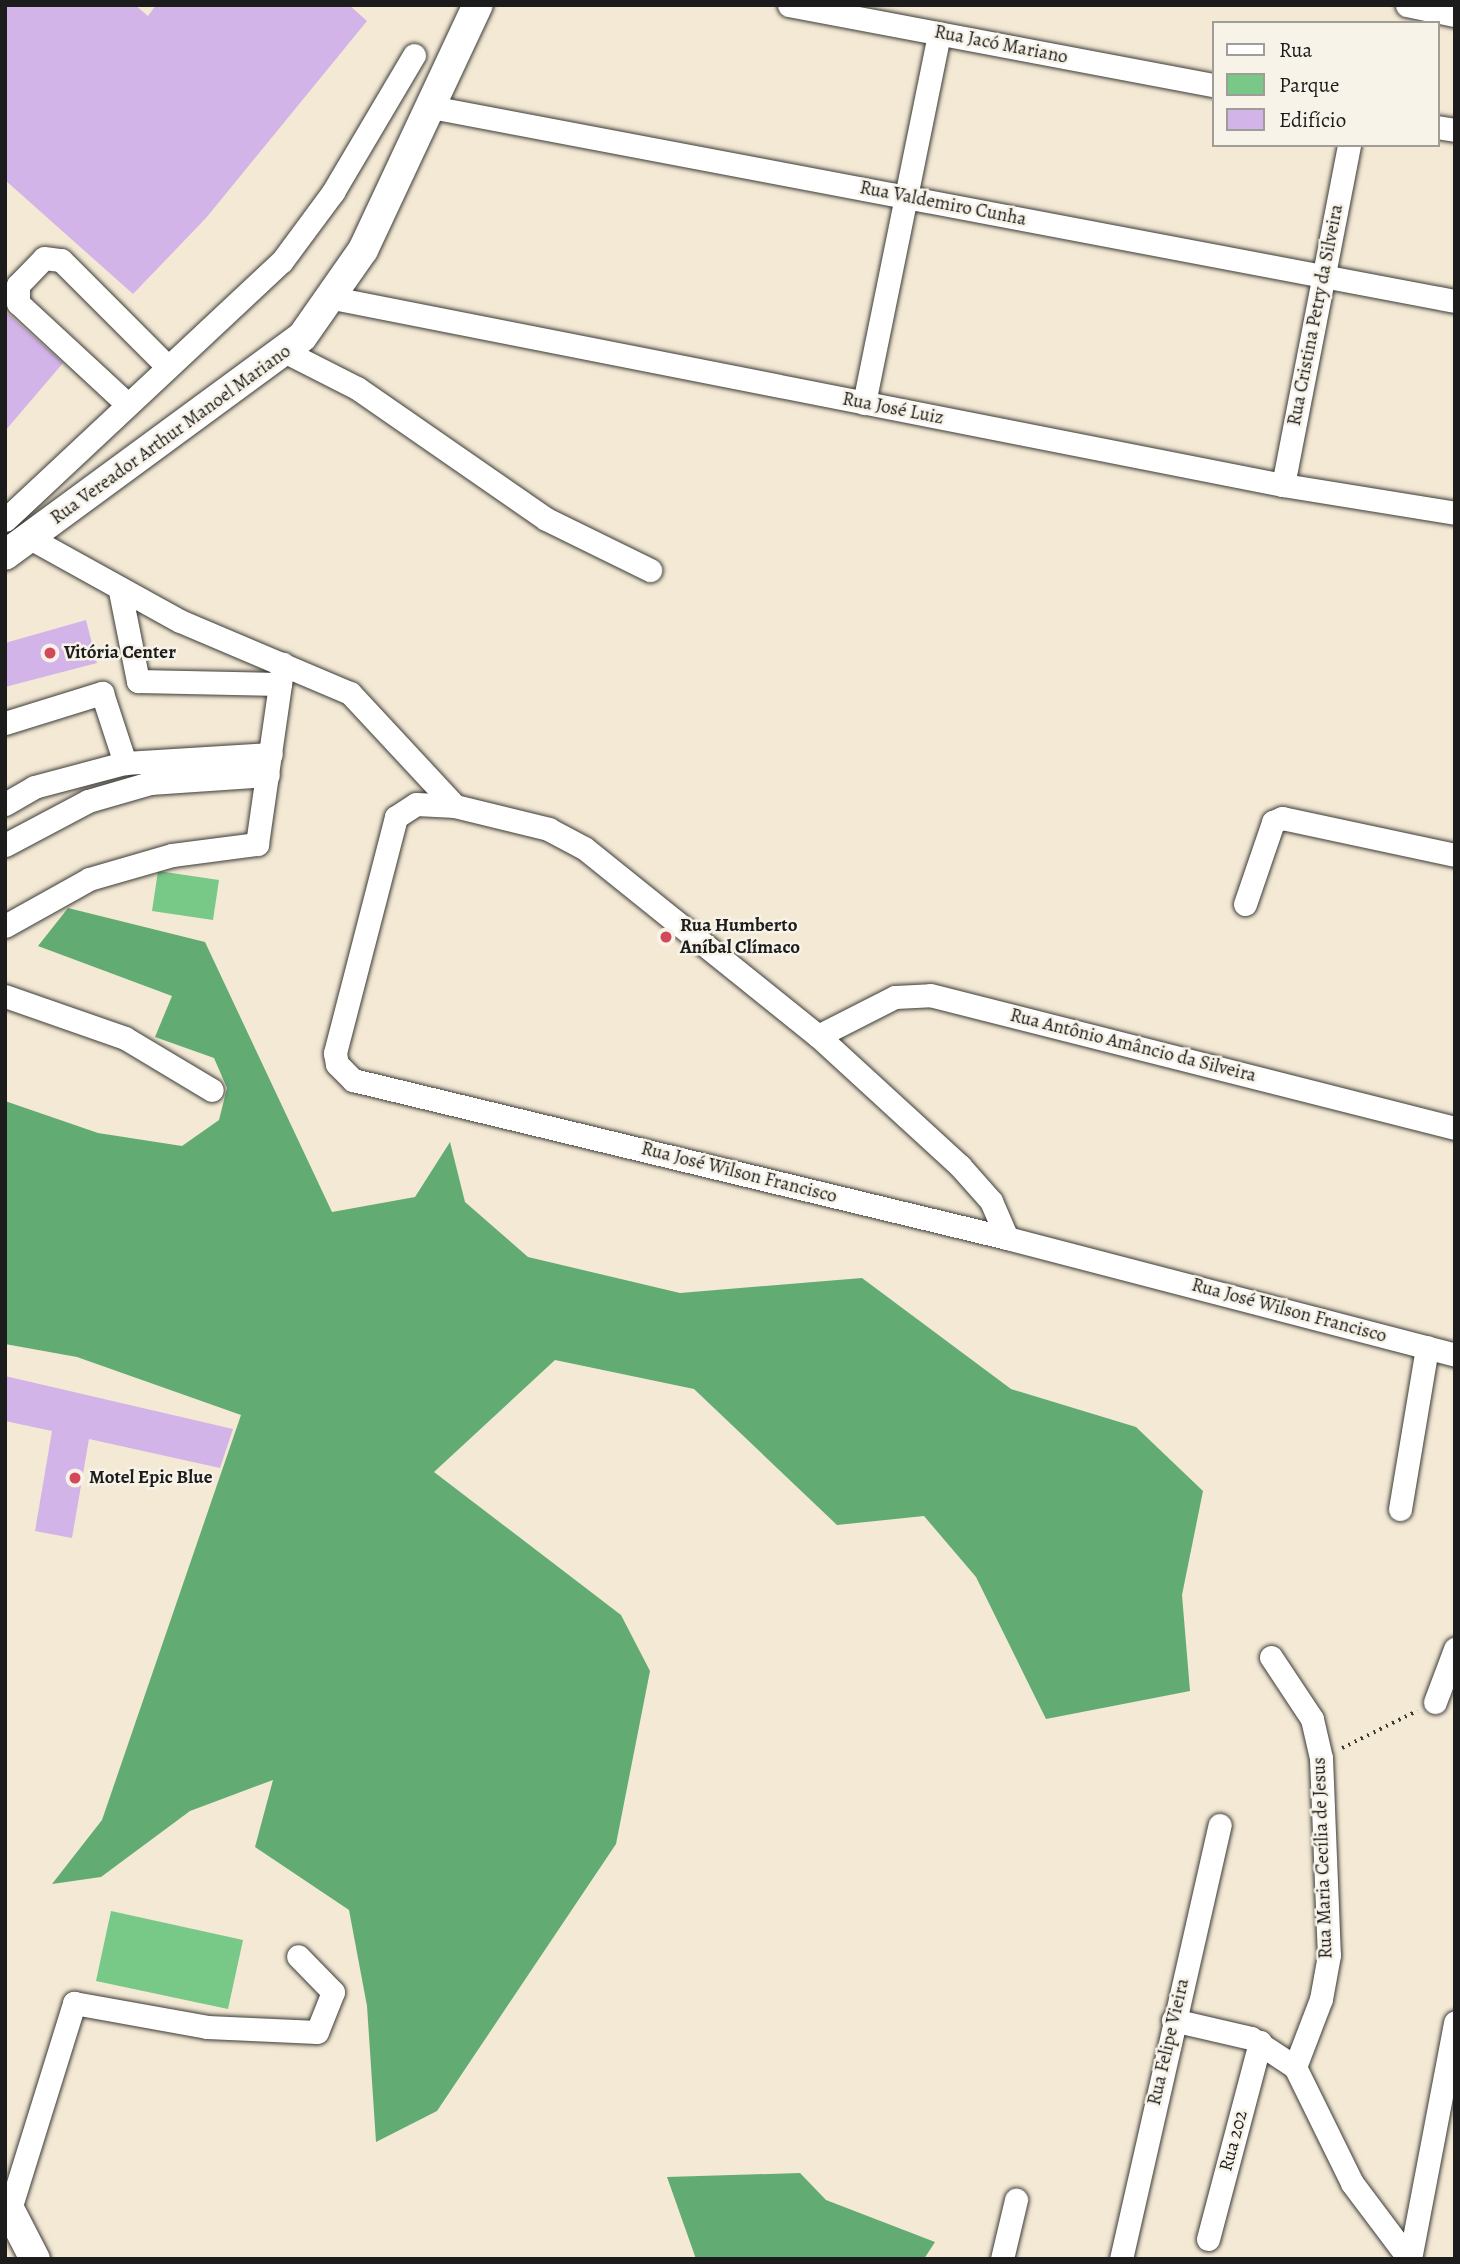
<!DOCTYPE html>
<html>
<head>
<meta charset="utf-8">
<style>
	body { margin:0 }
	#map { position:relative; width:1460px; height:2264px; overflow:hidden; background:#f3e9d4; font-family:Alegreya,serif }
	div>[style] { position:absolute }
	.green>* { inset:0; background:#78c888 }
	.forest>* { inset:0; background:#62ac74 }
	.building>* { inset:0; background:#d3b4e8 }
	.path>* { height:3.5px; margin-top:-1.75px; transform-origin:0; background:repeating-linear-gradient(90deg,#3c3b38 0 2px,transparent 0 7px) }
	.roads { filter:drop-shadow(0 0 2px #3c3b38) drop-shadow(0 0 2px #3c3b38) }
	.minor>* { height:23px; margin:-11.5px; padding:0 11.5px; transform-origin:11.5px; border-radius:11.5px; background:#fff }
	.major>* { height:30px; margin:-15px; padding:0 15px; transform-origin:15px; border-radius:15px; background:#fff }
	.dots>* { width:19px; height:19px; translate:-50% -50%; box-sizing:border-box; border:4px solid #f7f3e8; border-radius:50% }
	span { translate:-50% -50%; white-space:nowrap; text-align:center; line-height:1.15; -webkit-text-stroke:5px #f7f3e8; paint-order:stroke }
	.street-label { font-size:19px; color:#1c1c1c }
	.poi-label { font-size:19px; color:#1c1c1c; font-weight:700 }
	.left { translate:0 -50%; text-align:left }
	.frame { position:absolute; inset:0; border:7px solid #1c1c1c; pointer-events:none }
	.legend { position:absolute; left:1212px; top:21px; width:228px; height:126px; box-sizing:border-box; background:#f7f3e8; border:2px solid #9f9d96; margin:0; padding:9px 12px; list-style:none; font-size:21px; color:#1c1c1c }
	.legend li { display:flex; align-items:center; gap:14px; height:35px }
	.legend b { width:35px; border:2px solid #9f9d96 }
</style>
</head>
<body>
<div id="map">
	<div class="green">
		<div style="clip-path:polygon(158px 871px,219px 880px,213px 920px,152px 911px)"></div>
		<div style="clip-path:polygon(111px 1911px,243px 1940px,228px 2009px,96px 1981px)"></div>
	</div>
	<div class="forest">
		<div style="clip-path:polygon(68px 908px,205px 942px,332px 1212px,415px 1197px,450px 1142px,465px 1202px,528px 1257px,680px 1293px,862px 1278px,1011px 1389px,1136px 1427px,1203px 1491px,1182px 1595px,1190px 1691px,1046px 1719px,976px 1577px,924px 1516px,837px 1525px,694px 1389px,555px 1360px,434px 1472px,621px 1615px,650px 1671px,616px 1844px,437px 2111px,376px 2142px,367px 2006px,349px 1910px,255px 1847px,273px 1780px,190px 1811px,101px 1877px,52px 1884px,102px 1820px,241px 1415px,77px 1357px,5px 1344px,5px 1101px,98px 1133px,182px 1146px,219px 1120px,227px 1088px,214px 1058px,155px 1037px,172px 996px,38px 946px)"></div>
		<div style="clip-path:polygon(800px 2173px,826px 2200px,935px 2242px,924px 2259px,696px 2259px,667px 2177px)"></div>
	</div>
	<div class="building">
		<div style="clip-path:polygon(5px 5px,135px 5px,148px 16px,156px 5px,349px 5px,367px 21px,206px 218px,133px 294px,5px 180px)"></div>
		<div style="clip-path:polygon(5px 311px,63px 363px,5px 431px)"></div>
		<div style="clip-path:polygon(86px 620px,97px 663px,5px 687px,5px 643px)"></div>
		<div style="clip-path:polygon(5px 1376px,233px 1429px,220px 1468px,89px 1439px,72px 1538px,35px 1531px,52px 1431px,5px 1421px)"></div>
	</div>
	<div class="path">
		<div style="left:1342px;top:1748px;width:84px;rotate:-26.3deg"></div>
	</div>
	<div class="roads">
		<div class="minor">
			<div style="left:789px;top:5px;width:431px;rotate:10.7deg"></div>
			<div style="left:1407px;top:5px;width:49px;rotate:11.8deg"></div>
			<div style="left:431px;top:107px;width:1042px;rotate:10.73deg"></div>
			<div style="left:1437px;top:127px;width:18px;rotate:9deg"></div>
			<div style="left:333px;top:298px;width:968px;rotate:11.14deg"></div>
			<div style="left:1283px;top:485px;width:174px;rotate:9.2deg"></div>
			<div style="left:286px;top:352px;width:80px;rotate:26.9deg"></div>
			<div style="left:357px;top:388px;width:230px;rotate:34.7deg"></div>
			<div style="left:546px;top:519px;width:116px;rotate:26.1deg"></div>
			<div style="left:126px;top:403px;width:147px;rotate:-137.2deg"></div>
			<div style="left:18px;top:303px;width:18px;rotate:-90deg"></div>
			<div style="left:18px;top:285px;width:37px;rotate:-46deg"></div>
			<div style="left:44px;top:258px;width:17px;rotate:7deg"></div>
			<div style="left:61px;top:260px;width:151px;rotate:45deg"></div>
			<div style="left:864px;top:403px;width:377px;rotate:-78.5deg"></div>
			<div style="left:1283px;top:485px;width:346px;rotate:-79deg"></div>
			<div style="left:5px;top:520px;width:379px;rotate:-43.1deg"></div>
			<div style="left:282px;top:261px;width:86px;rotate:-53.5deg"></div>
			<div style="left:333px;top:192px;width:159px;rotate:-59.4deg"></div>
			<div style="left:30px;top:538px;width:171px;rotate:29deg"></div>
			<div style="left:180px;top:621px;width:185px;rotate:23deg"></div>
			<div style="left:350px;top:693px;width:154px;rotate:47.1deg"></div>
			<div style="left:120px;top:591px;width:92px;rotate:78.7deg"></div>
			<div style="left:138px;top:681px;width:142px;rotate:1.2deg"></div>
			<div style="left:5px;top:723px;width:102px;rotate:-17.2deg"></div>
			<div style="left:102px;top:693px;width:74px;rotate:71.8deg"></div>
			<div style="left:5px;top:804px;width:34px;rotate:-30deg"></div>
			<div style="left:34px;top:787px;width:94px;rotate:-14.8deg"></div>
			<div style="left:125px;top:763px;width:146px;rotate:-3.5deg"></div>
			<div style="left:5px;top:845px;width:94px;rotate:-27.9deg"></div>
			<div style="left:88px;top:801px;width:65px;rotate:-16.2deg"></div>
			<div style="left:150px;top:783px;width:118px;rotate:-3.9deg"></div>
			<div style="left:1245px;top:904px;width:87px;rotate:-71.1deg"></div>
			<div style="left:1273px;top:822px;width:10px;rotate:-24deg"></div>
			<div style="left:1282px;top:818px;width:177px;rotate:12.1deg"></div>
			<div style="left:5px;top:926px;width:96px;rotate:-29.2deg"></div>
			<div style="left:89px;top:879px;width:86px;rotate:-16.1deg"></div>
			<div style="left:172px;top:855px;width:86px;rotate:-7.4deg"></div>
			<div style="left:257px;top:844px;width:182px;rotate:-81.8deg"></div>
			<div style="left:5px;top:996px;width:127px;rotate:19.3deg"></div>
			<div style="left:125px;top:1038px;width:101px;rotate:30.9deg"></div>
			<div style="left:818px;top:1036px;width:86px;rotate:-26.9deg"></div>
			<div style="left:895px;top:997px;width:35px;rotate:-3deg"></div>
			<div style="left:930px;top:995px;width:542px;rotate:14.22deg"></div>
			<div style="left:1007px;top:1238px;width:40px;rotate:-113.4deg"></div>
			<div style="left:991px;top:1201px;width:47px;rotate:-131.5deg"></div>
			<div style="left:960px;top:1166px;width:193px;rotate:-137.5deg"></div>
			<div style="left:818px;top:1036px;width:300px;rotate:-141.2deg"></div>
			<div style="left:584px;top:848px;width:40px;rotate:-152deg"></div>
			<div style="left:549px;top:829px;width:97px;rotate:-166.3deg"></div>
			<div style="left:455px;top:806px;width:39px;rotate:-177deg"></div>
			<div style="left:416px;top:804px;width:24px;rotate:147deg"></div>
			<div style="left:396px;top:817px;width:244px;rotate:104.5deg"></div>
			<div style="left:335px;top:1053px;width:11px;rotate:80deg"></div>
			<div style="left:337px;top:1064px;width:23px;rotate:45deg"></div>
			<div style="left:353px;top:1080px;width:673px;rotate:13.58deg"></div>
			<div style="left:1007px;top:1238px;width:463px;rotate:14.6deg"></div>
			<div style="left:1400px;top:1509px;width:164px;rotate:-80.5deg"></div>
			<div style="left:1271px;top:1657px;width:74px;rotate:56.5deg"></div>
			<div style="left:1312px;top:1719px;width:40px;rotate:77deg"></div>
			<div style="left:1321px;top:1758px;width:197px;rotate:87.7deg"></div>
			<div style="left:1329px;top:1955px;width:45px;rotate:100.3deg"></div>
			<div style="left:1321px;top:1999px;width:73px;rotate:110.9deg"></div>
			<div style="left:1435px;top:1702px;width:57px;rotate:-69.3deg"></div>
			<div style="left:1173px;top:2020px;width:80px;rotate:13deg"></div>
			<div style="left:1251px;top:2038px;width:53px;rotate:33.4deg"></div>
			<div style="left:1295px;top:2067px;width:129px;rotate:63.8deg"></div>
			<div style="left:1352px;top:2183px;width:95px;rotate:53.1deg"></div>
			<div style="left:10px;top:2209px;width:216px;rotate:-72.7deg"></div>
			<div style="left:74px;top:2003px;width:135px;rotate:10.2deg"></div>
			<div style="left:207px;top:2027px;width:110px;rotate:2.6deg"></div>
			<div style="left:317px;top:2032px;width:43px;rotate:-68.2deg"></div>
			<div style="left:333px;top:1992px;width:50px;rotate:-134.2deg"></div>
			<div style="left:1208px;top:2239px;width:204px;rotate:-75.2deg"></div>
			<div style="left:1002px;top:2259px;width:61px;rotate:-76.7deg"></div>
			<div style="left:1121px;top:2259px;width:445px;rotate:-77.2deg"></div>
			<div style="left:1410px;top:2259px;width:241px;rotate:-79.2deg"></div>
		</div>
		<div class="major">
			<div style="left:5px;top:555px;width:368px;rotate:-36.3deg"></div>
			<div style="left:302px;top:337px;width:106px;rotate:-55deg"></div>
			<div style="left:363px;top:250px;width:271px;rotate:-64.9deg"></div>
			<div style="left:5px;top:2201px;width:65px;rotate:62.7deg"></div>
		</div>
	</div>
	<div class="dots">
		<div style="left:50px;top:653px;background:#d1495b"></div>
		<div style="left:666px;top:937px;background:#d1495b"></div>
		<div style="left:75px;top:1478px;background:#d1495b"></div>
	</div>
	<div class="street-label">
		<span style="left:1001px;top:45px;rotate:11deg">Rua Jacó Mariano</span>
		<span style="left:943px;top:204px;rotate:11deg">Rua Valdemiro Cunha</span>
		<span style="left:1316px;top:315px;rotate:-79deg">Rua Cristina Petry da Silveira</span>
		<span style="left:893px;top:409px;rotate:11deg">Rua José Luiz</span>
		<span style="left:171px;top:435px;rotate:-36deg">Rua Vereador Arthur Manoel Mariano</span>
		<span style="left:1133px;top:1046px;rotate:14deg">Rua Antônio Amâncio da Silveira</span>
		<span style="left:739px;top:1173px;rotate:14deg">Rua José Wilson Francisco</span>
		<span style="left:1289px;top:1311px;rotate:15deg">Rua José Wilson Francisco</span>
		<span style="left:1323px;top:1858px;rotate:-92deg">Rua Maria Cecília de Jesus</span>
		<span style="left:1169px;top:2042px;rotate:-77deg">Rua Felipe Vieira</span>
		<span style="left:1234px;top:2141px;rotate:-75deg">Rua 202</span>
	</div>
	<div class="poi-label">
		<span class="left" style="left:64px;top:653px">Vitória Center</span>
		<span class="left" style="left:680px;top:937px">Rua Humberto<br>Aníbal Clímaco</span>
		<span class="left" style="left:89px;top:1478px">Motel Epic Blue</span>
	</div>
	<div class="frame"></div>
	<ul class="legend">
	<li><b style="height:9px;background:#fff"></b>Rua</li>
	<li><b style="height:19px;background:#78c888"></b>Parque</li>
	<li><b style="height:19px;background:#d3b4e8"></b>Edifício</li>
	</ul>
</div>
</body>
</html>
